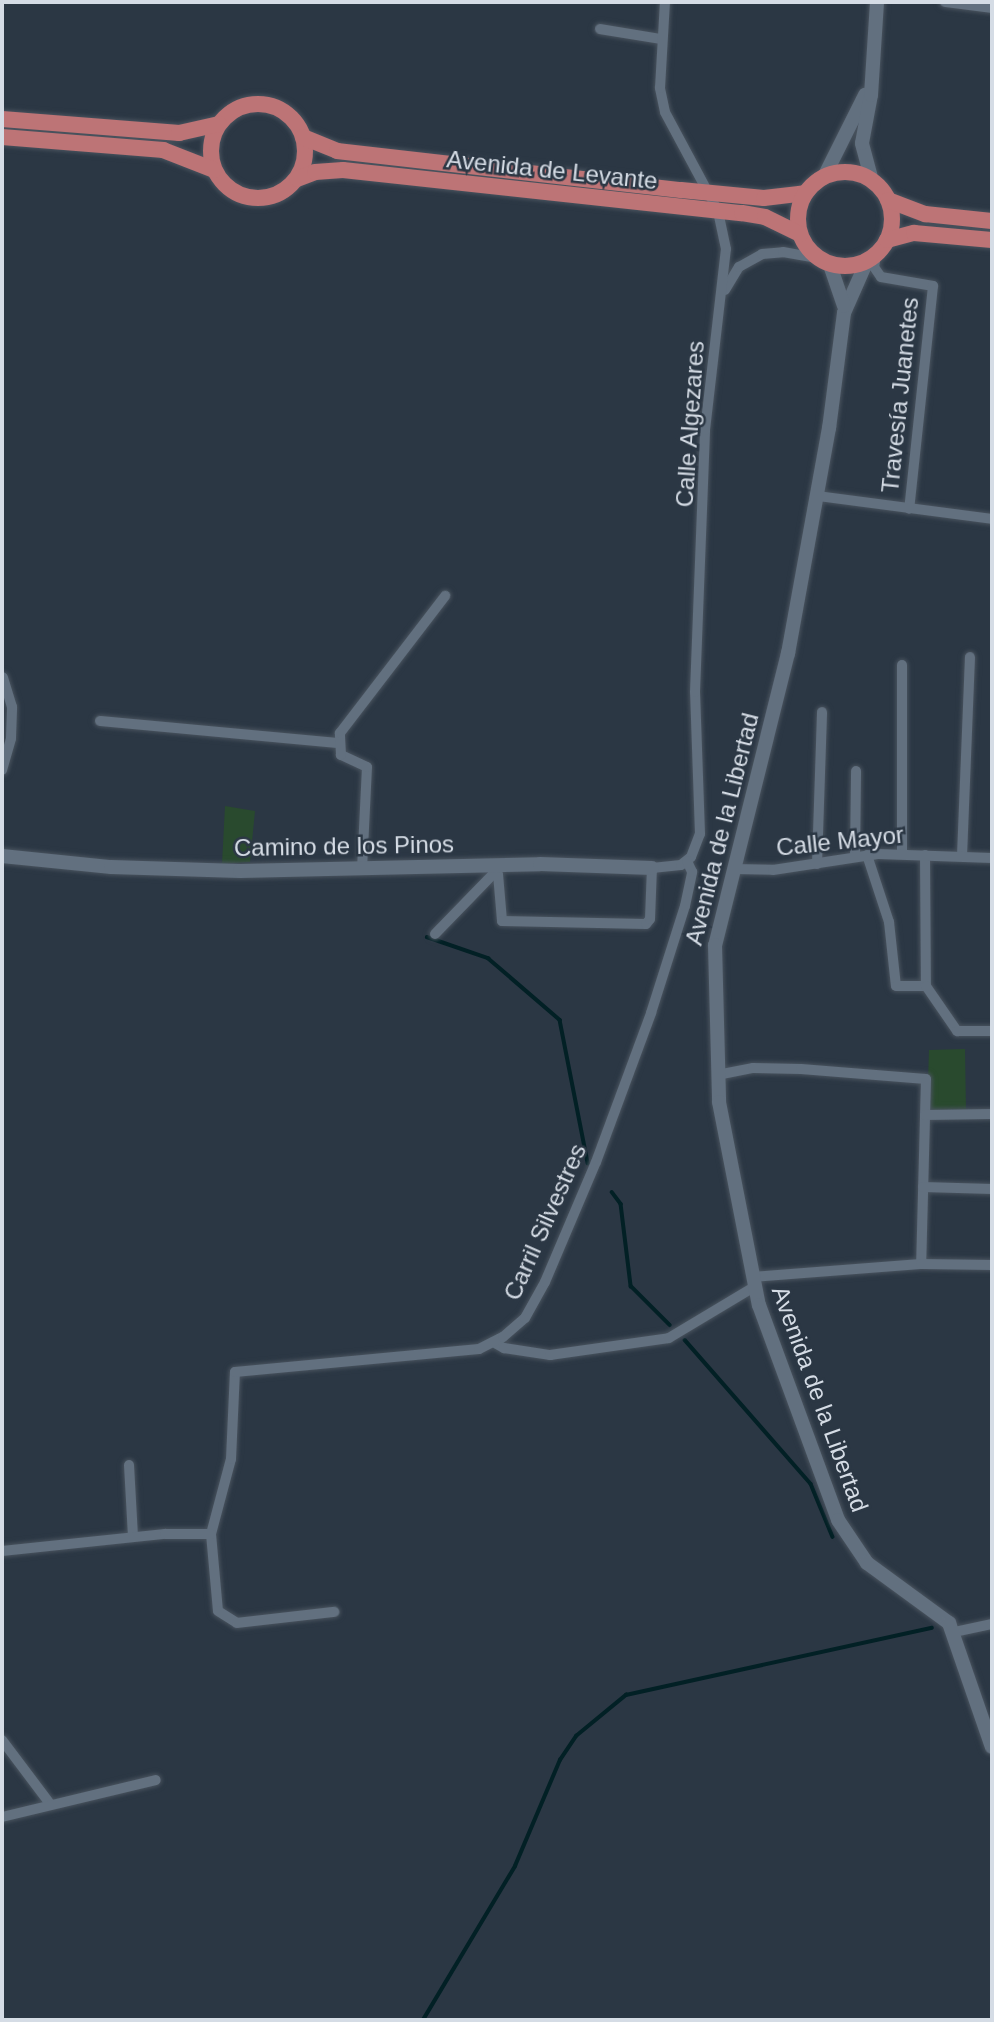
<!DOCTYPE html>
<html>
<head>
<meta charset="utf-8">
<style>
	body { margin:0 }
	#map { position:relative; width:994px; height:2022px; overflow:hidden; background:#2b3744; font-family:Arial,sans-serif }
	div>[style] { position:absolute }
	.green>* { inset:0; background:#294a2e }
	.stream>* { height:3.5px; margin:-1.75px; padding:0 1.75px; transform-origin:1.75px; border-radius:1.75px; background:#022025 }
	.roads { filter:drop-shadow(0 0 2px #49535e) drop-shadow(0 0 2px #49535e) }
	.street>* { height:10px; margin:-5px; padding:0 5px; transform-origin:5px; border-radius:5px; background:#62707f }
	.secondary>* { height:14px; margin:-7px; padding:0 7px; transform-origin:7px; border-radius:7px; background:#62707f }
	.primary>* { height:16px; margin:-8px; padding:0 8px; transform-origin:8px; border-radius:8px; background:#bd7476 }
	.primary>.ring { margin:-8px; padding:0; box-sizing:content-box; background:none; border:16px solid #bd7476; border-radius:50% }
	span { translate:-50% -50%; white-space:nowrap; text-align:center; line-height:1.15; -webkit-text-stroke:5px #2b3744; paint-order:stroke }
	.street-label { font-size:24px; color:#d5dce5 }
	.frame { position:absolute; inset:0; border:4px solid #d5dce5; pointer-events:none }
</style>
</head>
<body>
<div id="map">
	<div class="green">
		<div style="clip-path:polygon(225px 806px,255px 811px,250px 862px,222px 864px)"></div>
		<div style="clip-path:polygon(965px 1049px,966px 1113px,927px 1113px,929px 1050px)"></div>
	</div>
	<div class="stream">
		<div style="left:427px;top:937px;width:65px;rotate:19deg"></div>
		<div style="left:488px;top:958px;width:95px;rotate:40.7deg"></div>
		<div style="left:560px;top:1020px;width:146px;rotate:78.9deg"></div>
		<div style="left:612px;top:1192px;width:15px;rotate:53deg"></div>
		<div style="left:621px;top:1204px;width:83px;rotate:83deg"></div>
		<div style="left:631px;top:1286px;width:55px;rotate:45deg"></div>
		<div style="left:685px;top:1340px;width:191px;rotate:48.8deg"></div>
		<div style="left:811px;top:1484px;width:57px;rotate:67.5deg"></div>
		<div style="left:423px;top:2020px;width:179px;rotate:-59.1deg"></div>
		<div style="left:515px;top:1866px;width:115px;rotate:-67deg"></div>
		<div style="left:560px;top:1760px;width:29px;rotate:-56deg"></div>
		<div style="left:576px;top:1736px;width:65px;rotate:-39.4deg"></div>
		<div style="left:626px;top:1695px;width:313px;rotate:-12.4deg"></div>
	</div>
	<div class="roads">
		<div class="street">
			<div style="left:945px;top:2px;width:47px;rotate:7.3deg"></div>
			<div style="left:600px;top:29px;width:62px;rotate:9.3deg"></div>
			<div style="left:876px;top:255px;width:12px;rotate:99deg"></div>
			<div style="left:874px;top:267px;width:12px;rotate:55deg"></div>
			<div style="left:881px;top:277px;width:53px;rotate:9.8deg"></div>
			<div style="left:933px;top:286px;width:224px;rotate:96.1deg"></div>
			<div style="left:725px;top:290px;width:27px;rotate:-59deg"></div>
			<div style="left:739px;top:267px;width:26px;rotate:-29deg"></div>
			<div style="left:762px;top:254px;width:21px;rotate:-5deg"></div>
			<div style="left:783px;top:252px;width:35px;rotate:10deg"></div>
			<div style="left:818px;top:496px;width:176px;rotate:7.5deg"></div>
			<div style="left:100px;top:721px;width:239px;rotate:5.3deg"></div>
			<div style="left:2px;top:770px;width:33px;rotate:-74deg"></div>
			<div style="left:11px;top:738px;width:31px;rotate:-88deg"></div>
			<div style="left:12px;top:707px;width:31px;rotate:-107deg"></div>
			<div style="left:902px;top:854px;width:189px;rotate:-90deg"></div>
			<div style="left:867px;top:855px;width:71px;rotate:71.8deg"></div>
			<div style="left:889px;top:922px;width:64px;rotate:83.8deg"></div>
			<div style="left:896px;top:986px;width:30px"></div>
			<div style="left:925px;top:855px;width:131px;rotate:89.6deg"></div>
			<div style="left:926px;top:986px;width:55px;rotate:55.4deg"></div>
			<div style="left:957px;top:1031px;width:35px"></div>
			<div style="left:962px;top:856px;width:199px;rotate:-87.7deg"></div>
			<div style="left:855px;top:857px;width:86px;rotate:-89.3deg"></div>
			<div style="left:817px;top:864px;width:152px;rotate:-88.1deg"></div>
			<div style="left:362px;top:869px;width:102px;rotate:-87.2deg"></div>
			<div style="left:367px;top:767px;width:29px;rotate:-155deg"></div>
			<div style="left:341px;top:755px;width:22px;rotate:-93deg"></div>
			<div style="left:340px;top:733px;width:173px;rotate:-52.5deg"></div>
			<div style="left:734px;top:869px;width:39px;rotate:1deg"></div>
			<div style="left:773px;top:870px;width:106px;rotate:-8.7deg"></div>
			<div style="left:878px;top:854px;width:114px;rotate:2deg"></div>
			<div style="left:498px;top:874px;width:47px;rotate:85.1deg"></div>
			<div style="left:502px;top:921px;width:144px;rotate:1.2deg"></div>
			<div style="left:646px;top:924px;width:6px;rotate:-51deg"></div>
			<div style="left:650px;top:919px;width:51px;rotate:-87.8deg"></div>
			<div style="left:652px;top:868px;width:29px;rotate:-6deg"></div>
			<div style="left:681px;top:865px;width:13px;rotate:-39deg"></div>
			<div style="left:691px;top:857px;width:25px;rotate:-69deg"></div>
			<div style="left:700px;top:834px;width:142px;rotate:-92deg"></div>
			<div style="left:695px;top:692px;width:262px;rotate:-87.8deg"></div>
			<div style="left:705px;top:430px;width:182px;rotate:-83.4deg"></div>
			<div style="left:726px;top:249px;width:39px;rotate:-102deg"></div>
			<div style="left:718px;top:211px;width:112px;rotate:-118.2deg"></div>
			<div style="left:665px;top:112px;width:25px;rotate:-102deg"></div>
			<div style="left:660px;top:88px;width:86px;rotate:-86.7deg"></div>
			<div style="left:435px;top:934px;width:91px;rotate:-45.9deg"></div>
			<div style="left:717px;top:1075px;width:37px;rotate:-11deg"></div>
			<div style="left:753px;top:1068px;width:48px;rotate:1.2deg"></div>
			<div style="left:801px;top:1069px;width:125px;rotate:4.6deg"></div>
			<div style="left:926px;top:1079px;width:185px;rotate:91.5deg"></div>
			<div style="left:925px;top:1115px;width:67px;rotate:-0.9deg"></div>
			<div style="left:923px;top:1187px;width:69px;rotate:1.7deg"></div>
			<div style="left:752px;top:1277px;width:169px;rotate:-4.4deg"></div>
			<div style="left:921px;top:1264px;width:71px;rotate:0.8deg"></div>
			<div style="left:493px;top:1342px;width:13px;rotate:29deg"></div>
			<div style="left:504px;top:1348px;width:47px;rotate:8.7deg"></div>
			<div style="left:550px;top:1355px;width:120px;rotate:-8.1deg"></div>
			<div style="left:669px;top:1338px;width:99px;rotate:-31deg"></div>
			<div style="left:129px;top:1465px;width:72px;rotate:86.8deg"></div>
			<div style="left:211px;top:1534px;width:78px;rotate:-75.1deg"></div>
			<div style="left:231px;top:1459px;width:87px;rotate:-87.4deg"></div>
			<div style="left:235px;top:1372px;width:245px;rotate:-5.4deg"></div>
			<div style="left:479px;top:1349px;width:27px;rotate:-27deg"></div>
			<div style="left:503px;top:1337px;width:29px;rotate:-41deg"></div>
			<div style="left:525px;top:1318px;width:41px;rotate:-60.9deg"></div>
			<div style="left:545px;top:1282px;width:130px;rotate:-67deg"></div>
			<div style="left:596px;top:1162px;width:159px;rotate:-69.7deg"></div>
			<div style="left:651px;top:1013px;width:112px;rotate:-72.4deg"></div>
			<div style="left:685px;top:906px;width:35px;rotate:-78deg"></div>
			<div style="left:692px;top:872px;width:12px;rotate:-114deg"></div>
			<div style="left:211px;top:1534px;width:77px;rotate:84.8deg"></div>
			<div style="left:218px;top:1611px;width:22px;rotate:32deg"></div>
			<div style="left:237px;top:1623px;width:98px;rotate:-6.5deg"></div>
			<div style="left:2px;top:1551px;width:164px;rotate:-6deg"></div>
			<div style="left:165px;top:1534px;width:46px"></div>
			<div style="left:954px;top:1632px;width:39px;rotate:-12deg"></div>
			<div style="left:2px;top:1740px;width:81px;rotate:53deg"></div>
			<div style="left:2px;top:1817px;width:158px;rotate:-13.5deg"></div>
		</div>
		<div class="secondary">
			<div style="left:824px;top:177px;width:92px;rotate:-63.4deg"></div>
			<div style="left:872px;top:181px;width:39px;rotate:-105deg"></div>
			<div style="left:862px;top:143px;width:49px;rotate:-79.4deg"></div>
			<div style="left:871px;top:95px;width:93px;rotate:-86.3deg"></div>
			<div style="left:867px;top:261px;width:57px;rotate:113.9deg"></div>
			<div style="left:844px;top:313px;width:116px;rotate:97.4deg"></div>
			<div style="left:829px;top:428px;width:229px;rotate:100.3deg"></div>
			<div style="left:788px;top:653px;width:301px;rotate:104deg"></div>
			<div style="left:715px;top:945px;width:157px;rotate:88.5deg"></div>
			<div style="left:719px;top:1102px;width:207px;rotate:78.9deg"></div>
			<div style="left:759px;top:1305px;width:229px;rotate:69.8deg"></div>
			<div style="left:838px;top:1520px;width:52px;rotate:56deg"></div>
			<div style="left:867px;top:1563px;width:102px;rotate:36.2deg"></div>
			<div style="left:949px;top:1623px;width:131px;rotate:70.9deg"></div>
			<div style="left:830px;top:265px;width:43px;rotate:71.1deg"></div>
			<div style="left:2px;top:856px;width:110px;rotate:5.8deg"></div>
			<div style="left:111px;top:867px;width:129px;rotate:1.8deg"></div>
			<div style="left:240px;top:871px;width:300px;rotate:-1.3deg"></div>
			<div style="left:540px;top:864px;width:112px;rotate:2deg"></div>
		</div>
		<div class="primary">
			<div class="ring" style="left:211px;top:104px;width:78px;height:78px"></div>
			<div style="left:2px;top:119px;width:178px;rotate:4.5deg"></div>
			<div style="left:179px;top:133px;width:41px;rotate:-12.7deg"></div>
			<div style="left:2px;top:137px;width:162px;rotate:4.6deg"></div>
			<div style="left:163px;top:150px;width:55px;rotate:21.4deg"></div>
			<div style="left:303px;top:137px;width:37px;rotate:22deg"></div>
			<div style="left:337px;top:151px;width:346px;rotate:6.5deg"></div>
			<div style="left:681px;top:190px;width:83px;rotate:5.5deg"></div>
			<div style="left:764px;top:198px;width:42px;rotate:-6.8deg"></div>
			<div class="ring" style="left:798px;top:172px;width:78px;height:78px"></div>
			<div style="left:297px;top:179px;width:19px;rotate:-21deg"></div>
			<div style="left:315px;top:172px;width:28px;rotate:-4deg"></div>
			<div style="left:343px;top:170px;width:401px;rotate:6.2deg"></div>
			<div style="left:742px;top:213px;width:23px;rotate:10deg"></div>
			<div style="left:765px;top:217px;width:39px;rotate:26deg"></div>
			<div style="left:888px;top:200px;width:40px;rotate:21deg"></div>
			<div style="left:925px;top:214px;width:67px;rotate:6deg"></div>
			<div style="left:887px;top:240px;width:28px;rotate:-15deg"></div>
			<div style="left:914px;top:233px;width:78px;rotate:5.1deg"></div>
		</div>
	</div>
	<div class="street-label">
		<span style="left:552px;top:170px;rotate:6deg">Avenida de Levante</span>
		<span style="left:900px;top:395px;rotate:-84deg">Travesía Juanetes</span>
		<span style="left:690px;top:424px;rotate:-86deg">Calle Algezares</span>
		<span style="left:722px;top:829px;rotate:-76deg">Avenida de la Libertad</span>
		<span style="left:840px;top:841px;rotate:-6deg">Calle Mayor</span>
		<span style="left:344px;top:846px;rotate:-1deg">Camino de los Pinos</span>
		<span style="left:545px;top:1222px;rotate:-66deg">Carril Silvestres</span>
		<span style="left:820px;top:1399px;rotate:70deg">Avenida de la Libertad</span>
	</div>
	<div class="frame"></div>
</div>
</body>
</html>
